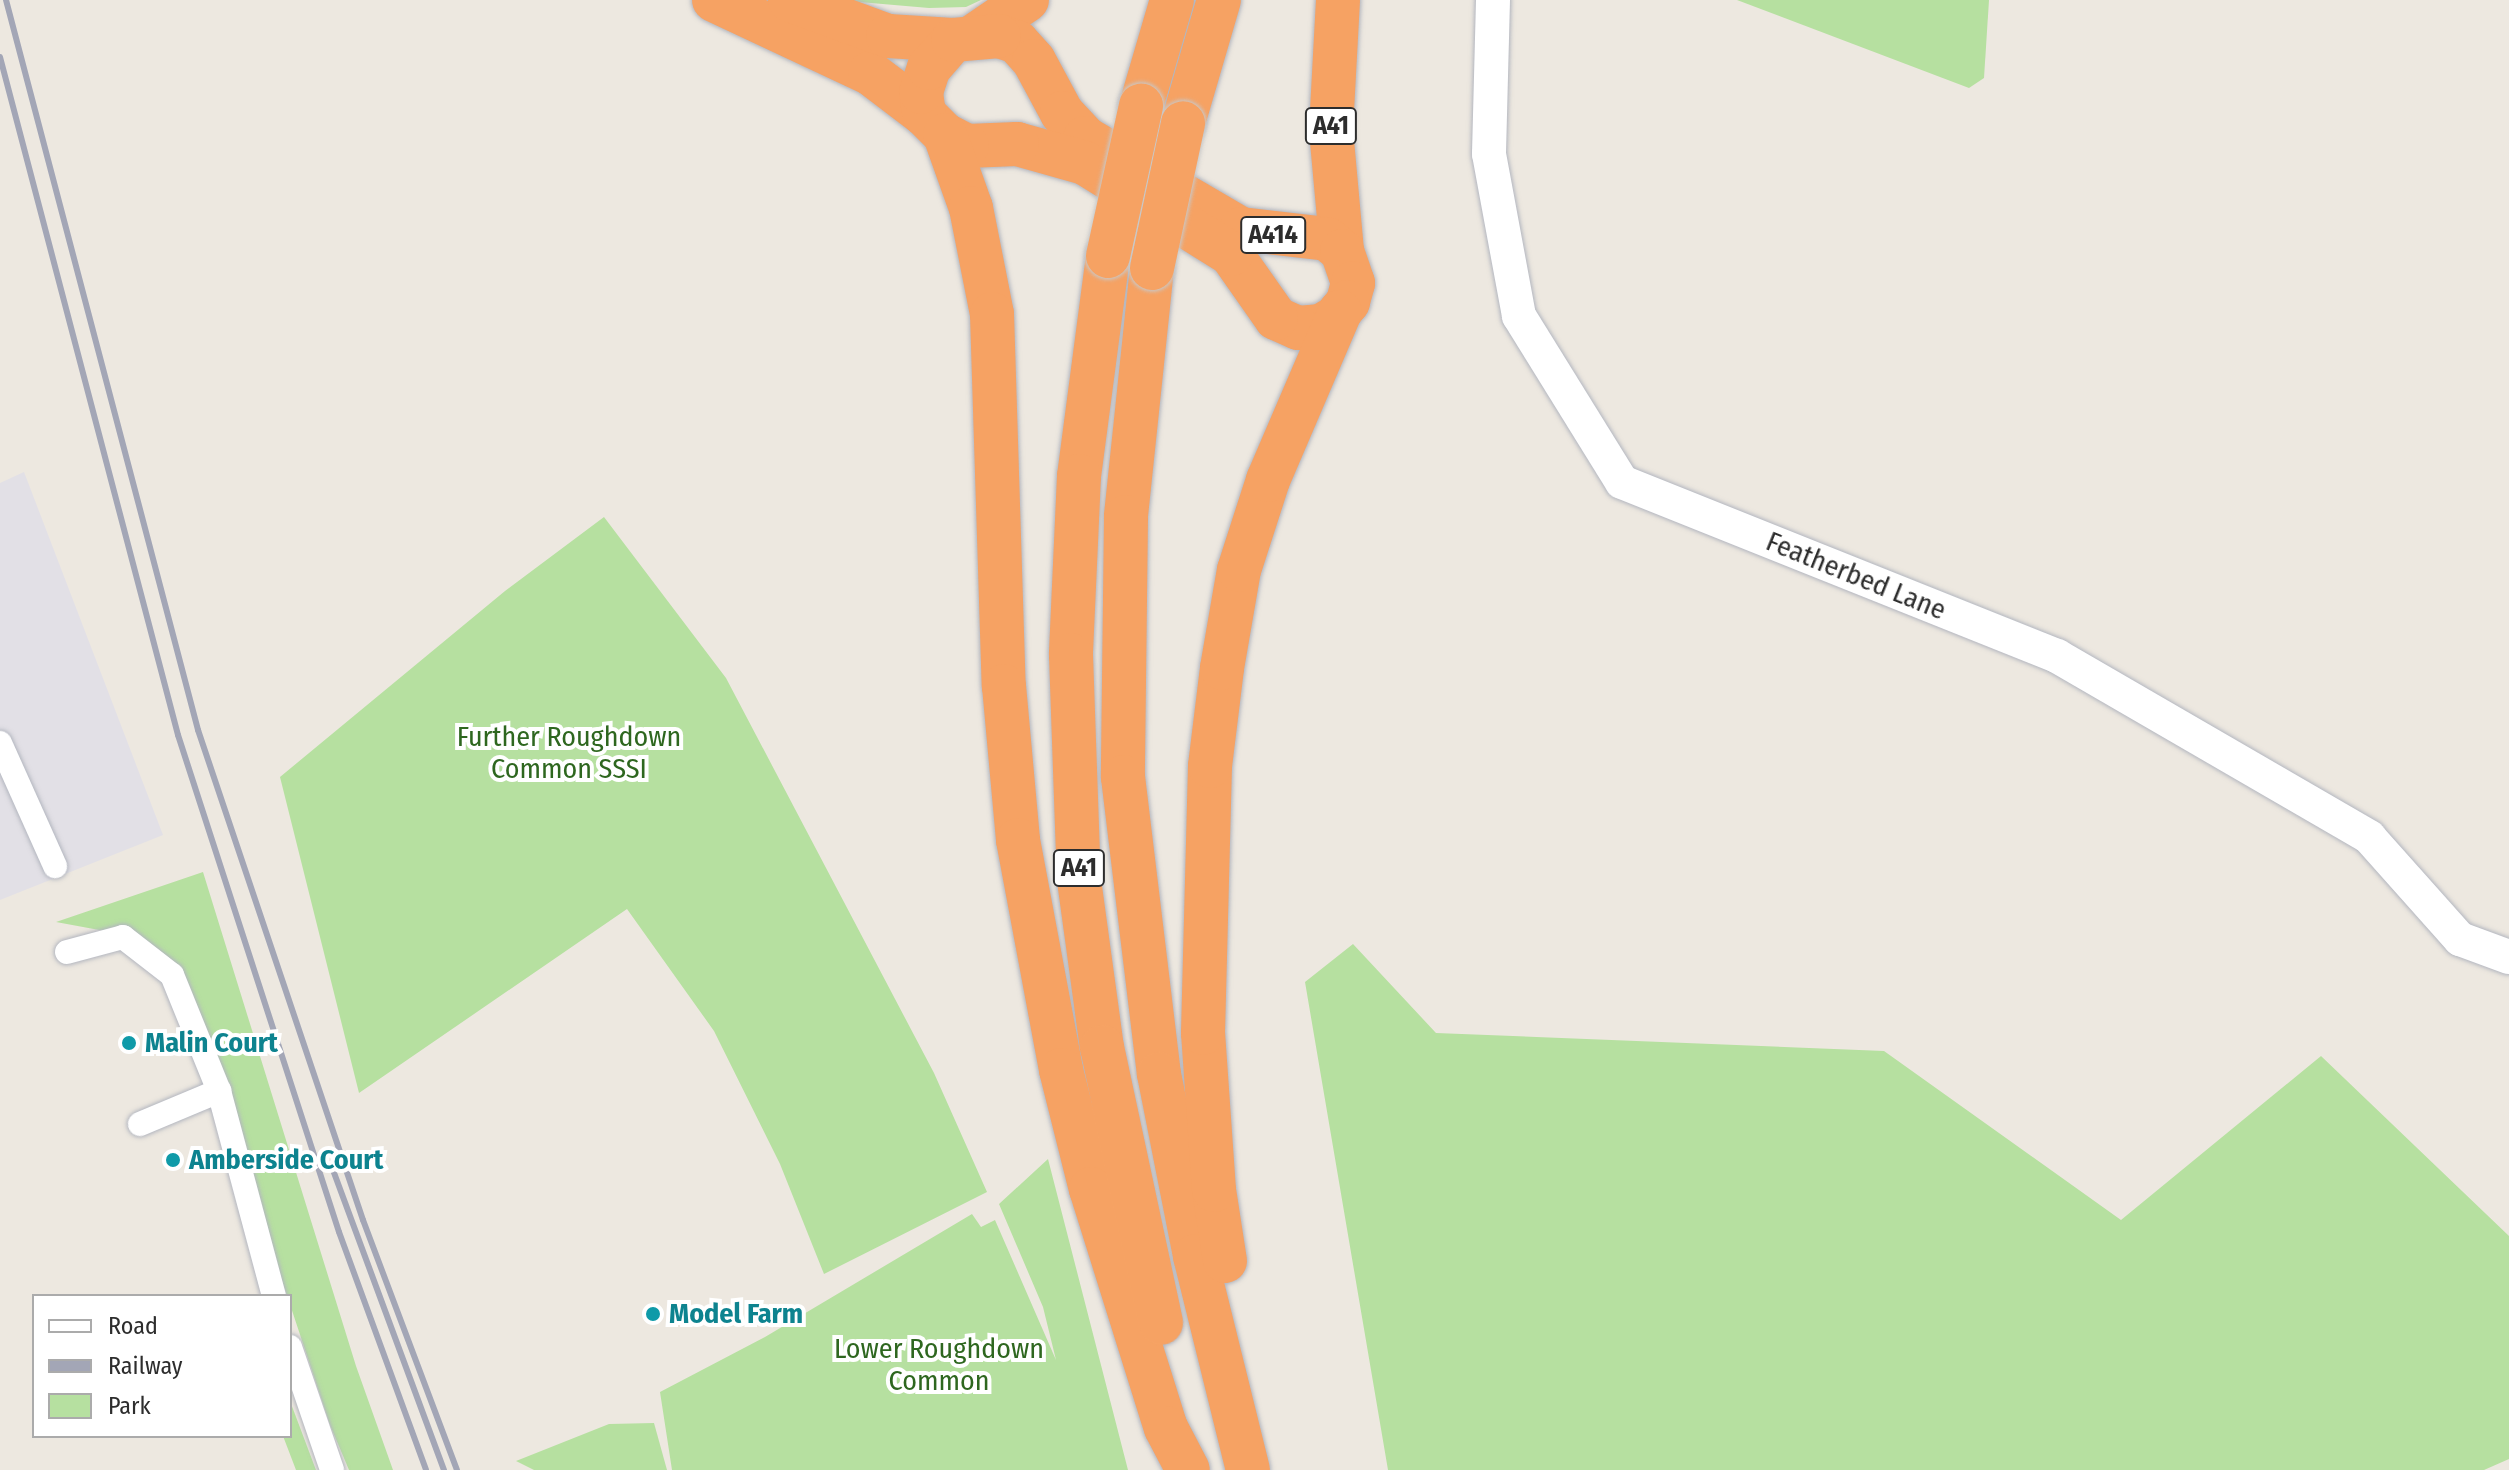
<!DOCTYPE html>
<html>
<head>
<meta charset="utf-8">
<style>
	body { margin:0 }
	#map { position:relative; width:2509px; height:1470px; overflow:hidden; background:#ede8e0; font-family:"Fira Sans Condensed",sans-serif }
	div>[style] { position:absolute }
	.industrial>* { inset:0; background:#e2e0e6 }
	.green>* { inset:0; background:#b6e0a0 }
	.roads { filter:drop-shadow(0 0 2px #b3b6bf) drop-shadow(0 0 2px #b3b6bf) }
	.street>* { height:24px; margin:-12px; padding:0 12px; transform-origin:12px; border-radius:12px; background:#fff }
	.secondary>* { height:34px; margin:-17px; padding:0 17px; transform-origin:17px; border-radius:17px; background:#fff }
	.highway>* { height:44px; margin:-22px; padding:0 22px; transform-origin:22px; border-radius:22px; background:#f6a263 }
	.rail>* { height:6px; margin:-3px; padding:0 3px; transform-origin:3px; border-radius:3px; background:#a3a6b6 }
	.bridges { filter:drop-shadow(0 0 2px #c8c8c8) drop-shadow(0 0 2px #c8c8c8) }
	.highway-bridge>* { height:44px; margin:-22px; padding:0 22px; transform-origin:22px; border-radius:22px; background:#f6a263 }
	.dots>* { width:22px; height:22px; translate:-50% -50%; box-sizing:border-box; border:4px solid #fff; border-radius:50% }
	span { translate:-50% -50%; white-space:nowrap; text-align:center; line-height:1.15; -webkit-text-stroke:8px #fff; paint-order:stroke }
	.shield-label span { padding:2px 6px; background:#fff; border:2px solid; border-radius:6px; -webkit-text-stroke-width:0 }
	.shield-label { font-size:26px; color:#2d2d2d; font-weight:700 }
	.street-label { font-size:28px; color:#2d2d2d }
	.park-label { font-size:28px; color:#2e671f }
	.culture-label { font-size:28px; color:#0d838f; font-weight:700 }
	.left { translate:0 -50%; text-align:left }
	.legend { position:absolute; left:32px; top:1294px; width:260px; height:144px; box-sizing:border-box; background:#fff; border:2px solid #ababab; margin:0; padding:10px 14px; list-style:none; font-size:24px; color:#2d2d2d }
	.legend li { display:flex; align-items:center; gap:16px; height:40px }
	.legend b { width:40px; border:2px solid #ababab }
</style>
</head>
<body>
<div id="map">
	<div class="industrial">
		<div style="clip-path:polygon(24px 472px,163px 835px,0 900px,0 483px)"></div>
	</div>
	<div class="green">
		<div style="clip-path:polygon(836px 0,981px 0,966px 7px,929px 8px)"></div>
		<div style="clip-path:polygon(1737px 0,1989px 0,1984px 78px,1969px 88px)"></div>
		<div style="clip-path:polygon(604px 517px,726px 678px,934px 1073px,987px 1192px,824px 1274px,780px 1164px,714px 1031px,627px 909px,359px 1093px,280px 777px,505px 591px)"></div>
		<div style="clip-path:polygon(203px 872px,356px 1366px,393px 1470px,349px 1470px,330px 1425px,180px 973px,137px 937px,56px 922px)"></div>
		<div style="clip-path:polygon(1353px 944px,1436px 1033px,1884px 1051px,2121px 1220px,2321px 1056px,2509px 1236px,2509px 1459px,2484px 1470px,1388px 1470px,1305px 982px)"></div>
		<div style="clip-path:polygon(1048px 1159px,1128px 1470px,672px 1470px,660px 1392px,765px 1337px,972px 1214px,981px 1227px,995px 1220px,1056px 1360px,1043px 1307px,999px 1204px)"></div>
		<div style="clip-path:polygon(290px 1401px,316px 1470px,296px 1470px,283px 1436px,290px 1436px)"></div>
		<div style="clip-path:polygon(654px 1423px,667px 1470px,534px 1470px,516px 1461px,609px 1424px)"></div>
	</div>
	<div class="roads">
		<div class="street">
			<div style="left:0;top:743px;width:135px;rotate:65.9deg"></div>
			<div style="left:67px;top:952px;width:58px;rotate:-15deg"></div>
			<div style="left:123px;top:937px;width:62px;rotate:37.8deg"></div>
			<div style="left:172px;top:975px;width:125px;rotate:67.9deg"></div>
			<div style="left:219px;top:1091px;width:212px;rotate:75deg"></div>
			<div style="left:140px;top:1124px;width:86px;rotate:-22.7deg"></div>
			<div style="left:290px;top:1347px;width:130px;rotate:71.1deg"></div>
		</div>
		<div class="secondary">
			<div style="left:1493px;top:0;width:154px;rotate:91.5deg"></div>
			<div style="left:1489px;top:154px;width:165px;rotate:79.5deg"></div>
			<div style="left:1519px;top:316px;width:195px;rotate:58.2deg"></div>
			<div style="left:1622px;top:482px;width:469px;rotate:21.8deg"></div>
			<div style="left:2057px;top:656px;width:361px;rotate:30.1deg"></div>
			<div style="left:2369px;top:837px;width:137px;rotate:48.3deg"></div>
			<div style="left:2460px;top:939px;width:52px;rotate:20.2deg"></div>
		</div>
		<div class="highway">
			<div style="left:714px;top:0;width:172px;rotate:25.1deg"></div>
			<div style="left:870px;top:73px;width:68px;rotate:37.2deg"></div>
			<div style="left:790px;top:0;width:104px;rotate:20.2deg"></div>
			<div style="left:888px;top:36px;width:65px;rotate:3.5deg"></div>
			<div style="left:1338px;top:0;width:130px;rotate:93.1deg"></div>
			<div style="left:1331px;top:130px;width:121px;rotate:84.8deg"></div>
			<div style="left:974px;top:36px;width:64px;rotate:-34.2deg"></div>
			<div style="left:999px;top:36px;width:19px;rotate:18deg"></div>
			<div style="left:1017px;top:42px;width:25px;rotate:48deg"></div>
			<div style="left:1034px;top:61px;width:59px;rotate:61.7deg"></div>
			<div style="left:1062px;top:113px;width:34px;rotate:47deg"></div>
			<div style="left:1085px;top:138px;width:181px;rotate:30.3deg"></div>
			<div style="left:1241px;top:229px;width:87px;rotate:6.6deg"></div>
			<div style="left:1327px;top:239px;width:19px;rotate:39deg"></div>
			<div style="left:1342px;top:251px;width:34px;rotate:71deg"></div>
			<div style="left:1353px;top:283px;width:20px;rotate:105deg"></div>
			<div style="left:1348px;top:302px;width:19px;rotate:129deg"></div>
			<div style="left:1336px;top:317px;width:17px;rotate:149deg"></div>
			<div style="left:1321px;top:326px;width:23px;rotate:175deg"></div>
			<div style="left:1298px;top:328px;width:24px;rotate:-156deg"></div>
			<div style="left:1276px;top:318px;width:78px;rotate:-125.1deg"></div>
			<div style="left:1231px;top:254px;width:172px;rotate:-148.1deg"></div>
			<div style="left:1085px;top:163px;width:71px;rotate:-164.4deg"></div>
			<div style="left:1017px;top:144px;width:50px;rotate:177.7deg"></div>
			<div style="left:967px;top:146px;width:25px;rotate:-153deg"></div>
			<div style="left:945px;top:135px;width:30px;rotate:-135deg"></div>
			<div style="left:924px;top:114px;width:22px;rotate:-98deg"></div>
			<div style="left:921px;top:92px;width:25px;rotate:-72deg"></div>
			<div style="left:929px;top:68px;width:37px;rotate:-49deg"></div>
			<div style="left:953px;top:40px;width:46px;rotate:-5deg"></div>
			<div style="left:1141px;top:106px;width:110px;rotate:-73.7deg"></div>
			<div style="left:1183px;top:123px;width:128px;rotate:-73.7deg"></div>
			<div style="left:945px;top:135px;width:77px;rotate:70.4deg"></div>
			<div style="left:971px;top:208px;width:108px;rotate:78.8deg"></div>
			<div style="left:992px;top:314px;width:372px;rotate:88.2deg"></div>
			<div style="left:1004px;top:686px;width:155px;rotate:84.8deg"></div>
			<div style="left:1018px;top:840px;width:234px;rotate:79.4deg"></div>
			<div style="left:1061px;top:1070px;width:123px;rotate:75.9deg"></div>
			<div style="left:1091px;top:1189px;width:250px;rotate:72.6deg"></div>
			<div style="left:1166px;top:1428px;width:47px;rotate:62.4deg"></div>
			<div style="left:1108px;top:256px;width:222px;rotate:97.5deg"></div>
			<div style="left:1079px;top:476px;width:179px;rotate:92.6deg"></div>
			<div style="left:1071px;top:655px;width:225px;rotate:88deg"></div>
			<div style="left:1079px;top:880px;width:169px;rotate:82.2deg"></div>
			<div style="left:1102px;top:1047px;width:282px;rotate:77.9deg"></div>
			<div style="left:1152px;top:268px;width:250px;rotate:96deg"></div>
			<div style="left:1126px;top:517px;width:260px;rotate:90.7deg"></div>
			<div style="left:1123px;top:777px;width:299px;rotate:83.1deg"></div>
			<div style="left:1159px;top:1074px;width:186px;rotate:78.8deg"></div>
			<div style="left:1195px;top:1256px;width:220px;rotate:76.1deg"></div>
			<div style="left:1225px;top:1261px;width:72px;rotate:-98.8deg"></div>
			<div style="left:1214px;top:1190px;width:157px;rotate:-94deg"></div>
			<div style="left:1203px;top:1033px;width:267px;rotate:-88.5deg"></div>
			<div style="left:1210px;top:766px;width:99px;rotate:-83deg"></div>
			<div style="left:1222px;top:668px;width:99px;rotate:-80.2deg"></div>
			<div style="left:1239px;top:570px;width:95px;rotate:-72.1deg"></div>
			<div style="left:1268px;top:480px;width:183px;rotate:-66.8deg"></div>
		</div>
	</div>
	<div class="rail">
		<div style="left:6px;top:0;width:755px;rotate:75.26deg"></div>
		<div style="left:198px;top:730px;width:517px;rotate:71.39deg"></div>
		<div style="left:363px;top:1220px;width:267px;rotate:69.4deg"></div>
		<div style="left:0;top:57px;width:701px;rotate:75.29deg"></div>
		<div style="left:178px;top:735px;width:522px;rotate:72.05deg"></div>
		<div style="left:339px;top:1232px;width:253px;rotate:69.9deg"></div>
		<div style="left:333px;top:1170px;width:320px;rotate:69.7deg"></div>
	</div>
	<div class="bridges">
		<div class="highway-bridge">
			<div style="left:1108px;top:256px;width:154px;rotate:-77.6deg"></div>
			<div style="left:1152px;top:268px;width:148px;rotate:-77.9deg"></div>
		</div>
	</div>
	<div class="dots">
		<div style="left:129px;top:1043px;background:#0f9aa8"></div>
		<div style="left:173px;top:1160px;background:#0f9aa8"></div>
		<div style="left:653px;top:1314px;background:#0f9aa8"></div>
	</div>
	<div class="shield-label">
		<span style="left:1331px;top:126px">A41</span>
		<span style="left:1273px;top:235px">A414</span>
		<span style="left:1079px;top:868px">A41</span>
	</div>
	<div class="street-label">
		<span style="left:1856px;top:576px;rotate:22deg">Featherbed Lane</span>
	</div>
	<div class="park-label">
		<span style="left:569px;top:753px">Further Roughdown<br>Common SSSI</span>
		<span style="left:939px;top:1365px">Lower Roughdown<br>Common</span>
	</div>
	<div class="culture-label">
		<span class="left" style="left:145px;top:1043px">Malin Court</span>
		<span class="left" style="left:189px;top:1160px">Amberside Court</span>
		<span class="left" style="left:669px;top:1314px">Model Farm</span>
	</div>
	<ul class="legend">
	<li><b style="height:10px;background:#fff"></b>Road</li>
	<li><b style="height:10px;background:#a3a6b6"></b>Railway</li>
	<li><b style="height:22px;background:#b6e0a0"></b>Park</li>
	</ul>
</div>
</body>
</html>
